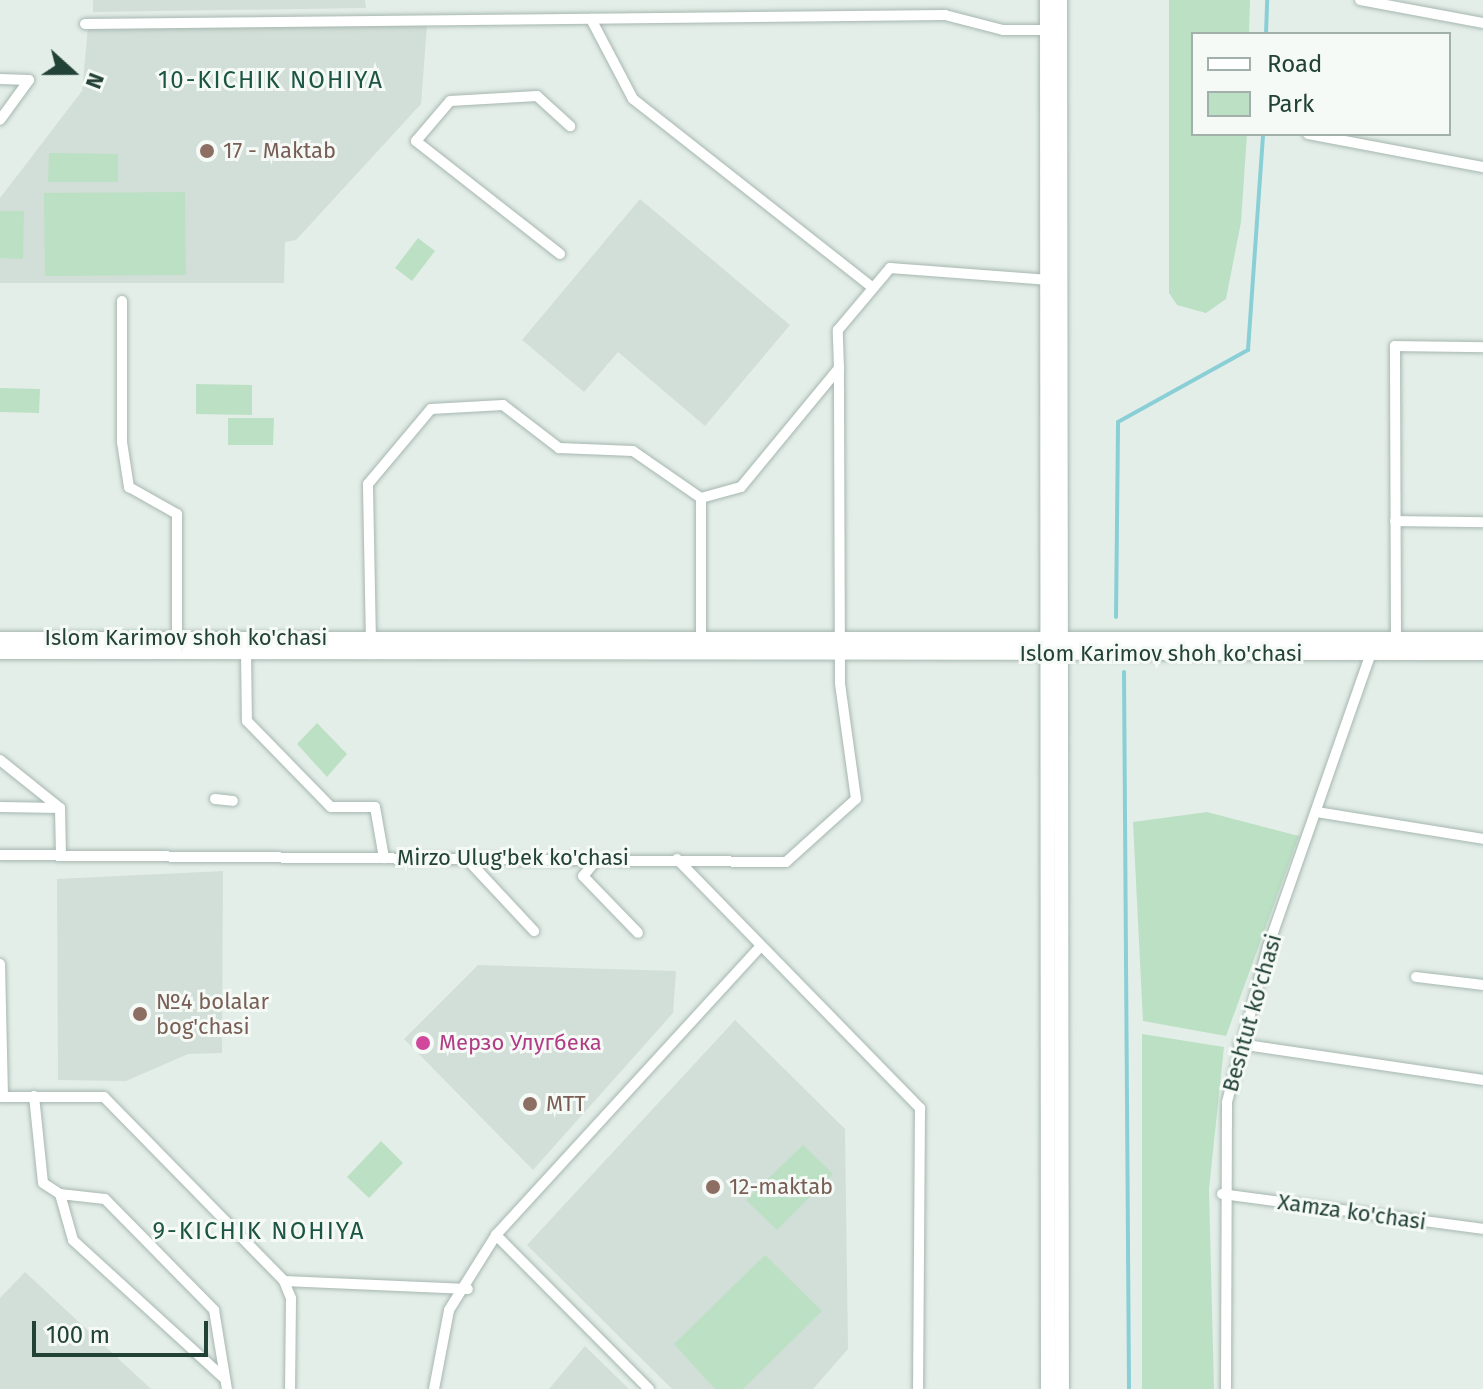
<!DOCTYPE html>
<html>
<head>
<meta charset="utf-8">
<style>
	body { margin:0 }
	#map { position:relative; width:1483px; height:1389px; overflow:hidden; background:#e4eee9; font-family:"Fira Sans",sans-serif }
	div>[style] { position:absolute }
	.built>* { inset:0; background:#d2ded8 }
	.green>* { inset:0; background:#bce0c3 }
	.stream>* { height:4px; margin:-2px; padding:0 2px; transform-origin:2px; border-radius:2px; background:#8acfd6 }
	.roads { filter:drop-shadow(0 0 2px #a6b7b0) drop-shadow(0 0 2px #a6b7b0) }
	.minor>* { height:10px; margin:-5px; padding:0 5px; transform-origin:5px; border-radius:5px; background:#fff }
	.secondary>* { height:14px; margin:-7px; padding:0 7px; transform-origin:7px; border-radius:7px; background:#fff }
	.dots>* { width:22px; height:22px; translate:-50% -50%; box-sizing:border-box; border:4px solid #f5faf7; border-radius:50% }
	span { translate:-50% -50%; white-space:nowrap; text-align:center; line-height:1.15; -webkit-text-stroke:6px #f5faf7; paint-order:stroke }
	.education-label { font-size:22px; color:#785e54 }
	.left { translate:0 -50%; text-align:left }
	.street-label { font-size:22px; color:#224137 }
	.hotel-label { font-size:22px; color:#b23c85 }
	.neighbourhood-label { font-size:24px; color:#1c5543; letter-spacing:2px }
	.legend { position:absolute; left:1191px; top:32px; width:260px; height:104px; box-sizing:border-box; background:#f5faf7; border:2px solid #a1b0aa; margin:0; padding:10px 14px; list-style:none; font-size:24px; color:#224137 }
	.legend li { display:flex; align-items:center; gap:16px; height:40px }
	.legend b { width:40px; border:2px solid #a1b0aa }
	.north { position:absolute; left:32px; top:32px; width:80px; height:80px; -webkit-text-stroke:6px #f5faf7; paint-order:stroke; rotate:111deg; font-size:22px; font-weight:700; line-height:32px; text-align:center; color:#224137 }
	.north::after { content:''; display:block; margin:auto; width:28px; height:36px; background:#224137; clip-path:polygon(50% 0,100% 100%,50% 72%,0 100%) }
	.scale { position:absolute; left:32px; top:1321px; width:176px; height:36px; box-sizing:border-box; border:4px solid #224137; border-top:0; padding-left:10px; font-size:24px; line-height:28px; white-space:nowrap; color:#224137; -webkit-text-stroke:6px #f5faf7; paint-order:stroke }
</style>
</head>
<body>
<div id="map">
	<div class="built">
		<div style="clip-path:polygon(93px 0,365px 0,366px 8px,93px 12px)"></div>
		<div style="clip-path:polygon(427px 25px,421px 104px,296px 240px,285px 242px,284px 283px,0 283px,0 198px,82px 91px,88px 27px)"></div>
		<div style="clip-path:polygon(640px 199px,790px 325px,705px 426px,618px 352px,584px 392px,522px 340px)"></div>
		<div style="clip-path:polygon(223px 871px,222px 1053px,188px 1054px,126px 1081px,58px 1080px,57px 879px)"></div>
		<div style="clip-path:polygon(478px 965px,676px 971px,673px 1013px,533px 1170px,404px 1039px)"></div>
		<div style="clip-path:polygon(735px 1020px,845px 1129px,848px 1349px,813px 1389px,672px 1389px,527px 1245px)"></div>
		<div style="clip-path:polygon(25px 1272px,151px 1389px,0 1389px,0 1298px)"></div>
		<div style="clip-path:polygon(585px 1346px,629px 1389px,549px 1389px)"></div>
	</div>
	<div class="green">
		<div style="clip-path:polygon(1169px 0,1250px 0,1249px 34px,1193px 34px,1193px 134px,1247px 134px,1241px 222px,1226px 299px,1206px 313px,1177px 305px,1169px 293px)"></div>
		<div style="clip-path:polygon(49px 153px,118px 154px,118px 182px,48px 182px)"></div>
		<div style="clip-path:polygon(185px 192px,186px 275px,45px 276px,44px 193px)"></div>
		<div style="clip-path:polygon(0 211px,24px 211px,23px 259px,0 258px)"></div>
		<div style="clip-path:polygon(418px 238px,435px 251px,412px 281px,395px 268px)"></div>
		<div style="clip-path:polygon(196px 384px,252px 385px,252px 415px,196px 414px)"></div>
		<div style="clip-path:polygon(0 388px,40px 389px,39px 413px,0 412px)"></div>
		<div style="clip-path:polygon(228px 418px,274px 418px,273px 445px,228px 445px)"></div>
		<div style="clip-path:polygon(317px 723px,347px 754px,327px 777px,297px 744px)"></div>
		<div style="clip-path:polygon(1207px 812px,1299px 836px,1226px 1036px,1143px 1021px,1133px 822px)"></div>
		<div style="clip-path:polygon(1142px 1034px,1224px 1047px,1209px 1189px,1214px 1389px,1142px 1389px)"></div>
		<div style="clip-path:polygon(381px 1141px,403px 1163px,369px 1198px,347px 1177px)"></div>
		<div style="clip-path:polygon(803px 1145px,833px 1174px,777px 1230px,746px 1200px)"></div>
		<div style="clip-path:polygon(765px 1255px,822px 1311px,743px 1389px,715px 1389px,674px 1344px)"></div>
	</div>
	<div class="stream">
		<div style="left:1266px;top:34px;width:34px;rotate:-88deg"></div>
		<div style="left:1116px;top:617px;width:195px;rotate:-89.4deg"></div>
		<div style="left:1118px;top:422px;width:149px;rotate:-29deg"></div>
		<div style="left:1248px;top:350px;width:217px;rotate:-86deg"></div>
		<div style="left:1124px;top:672px;width:717px;rotate:89.6deg"></div>
	</div>
	<div class="roads">
		<div class="minor">
			<div style="left:1360px;top:0;width:125px;rotate:10.6deg"></div>
			<div style="left:591px;top:19px;width:90px;rotate:62.3deg"></div>
			<div style="left:633px;top:99px;width:300px;rotate:38.2deg"></div>
			<div style="left:85px;top:24px;width:860px;rotate:-0.6deg"></div>
			<div style="left:945px;top:15px;width:60px;rotate:14.5deg"></div>
			<div style="left:1003px;top:30px;width:47px"></div>
			<div style="left:0;top:79px;width:29px;rotate:2deg"></div>
			<div style="left:29px;top:80px;width:49px;rotate:125.9deg"></div>
			<div style="left:1308px;top:134px;width:178px;rotate:10.7deg"></div>
			<div style="left:560px;top:254px;width:183px;rotate:-141.9deg"></div>
			<div style="left:416px;top:141px;width:52px;rotate:-49.6deg"></div>
			<div style="left:450px;top:101px;width:87px;rotate:-3.3deg"></div>
			<div style="left:537px;top:96px;width:45px;rotate:42.3deg"></div>
			<div style="left:122px;top:301px;width:141px;rotate:90deg"></div>
			<div style="left:122px;top:442px;width:46px;rotate:81.2deg"></div>
			<div style="left:129px;top:487px;width:55px;rotate:29.4deg"></div>
			<div style="left:177px;top:514px;width:128px;rotate:90deg"></div>
			<div style="left:1395px;top:521px;width:88px;rotate:0.7deg"></div>
			<div style="left:371px;top:643px;width:159px;rotate:-91.1deg"></div>
			<div style="left:368px;top:484px;width:98px;rotate:-50deg"></div>
			<div style="left:431px;top:409px;width:72px;rotate:-3.2deg"></div>
			<div style="left:503px;top:405px;width:71px;rotate:37.5deg"></div>
			<div style="left:559px;top:448px;width:74px;rotate:2.3deg"></div>
			<div style="left:633px;top:451px;width:83px;rotate:34.7deg"></div>
			<div style="left:701px;top:498px;width:41px;rotate:-15.4deg"></div>
			<div style="left:741px;top:487px;width:154px;rotate:-50.5deg"></div>
			<div style="left:839px;top:368px;width:38px;rotate:-92deg"></div>
			<div style="left:838px;top:330px;width:81px;rotate:-50deg"></div>
			<div style="left:890px;top:268px;width:160px;rotate:4.3deg"></div>
			<div style="left:701px;top:644px;width:146px;rotate:-90deg"></div>
			<div style="left:1396px;top:644px;width:298px;rotate:-90.2deg"></div>
			<div style="left:1395px;top:346px;width:88px;rotate:0.7deg"></div>
			<div style="left:246px;top:653px;width:68px;rotate:89.2deg"></div>
			<div style="left:247px;top:721px;width:120px;rotate:45.7deg"></div>
			<div style="left:331px;top:807px;width:44px"></div>
			<div style="left:375px;top:807px;width:52px;rotate:80deg"></div>
			<div style="left:0;top:760px;width:77px;rotate:38.7deg"></div>
			<div style="left:60px;top:808px;width:48px;rotate:88.8deg"></div>
			<div style="left:215px;top:799px;width:18px;rotate:6deg"></div>
			<div style="left:0;top:807px;width:60px;rotate:1deg"></div>
			<div style="left:1317px;top:812px;width:168px;rotate:9.2deg"></div>
			<div style="left:0;top:855px;width:786px;rotate:0.51deg"></div>
			<div style="left:786px;top:862px;width:94px;rotate:-42deg"></div>
			<div style="left:856px;top:799px;width:117px;rotate:-97.9deg"></div>
			<div style="left:840px;top:683px;width:315px;rotate:-90.2deg"></div>
			<div style="left:466px;top:858px;width:100px;rotate:47deg"></div>
			<div style="left:597px;top:859px;width:22px;rotate:129deg"></div>
			<div style="left:583px;top:876px;width:79px;rotate:46deg"></div>
			<div style="left:677px;top:859px;width:348px;rotate:45.7deg"></div>
			<div style="left:920px;top:1108px;width:281px;rotate:90.4deg"></div>
			<div style="left:0;top:964px;width:133px;rotate:88.7deg"></div>
			<div style="left:1416px;top:977px;width:67px;rotate:6.8deg"></div>
			<div style="left:1239px;top:1044px;width:247px;rotate:8.4deg"></div>
			<div style="left:34px;top:1096px;width:87px;rotate:84.1deg"></div>
			<div style="left:43px;top:1183px;width:20px;rotate:33deg"></div>
			<div style="left:0;top:1097px;width:104px"></div>
			<div style="left:104px;top:1097px;width:257px;rotate:45.6deg"></div>
			<div style="left:284px;top:1281px;width:184px;rotate:2.5deg"></div>
			<div style="left:1222px;top:1194px;width:263px;rotate:7.6deg"></div>
			<div style="left:496px;top:1235px;width:217px;rotate:45.2deg"></div>
			<div style="left:284px;top:1281px;width:18px;rotate:68deg"></div>
			<div style="left:291px;top:1298px;width:91px;rotate:90.6deg"></div>
			<div style="left:225px;top:1379px;width:206px;rotate:-137.6deg"></div>
			<div style="left:73px;top:1240px;width:48px;rotate:-105.8deg"></div>
			<div style="left:60px;top:1194px;width:45px;rotate:6.3deg"></div>
			<div style="left:105px;top:1199px;width:156px;rotate:45.5deg"></div>
			<div style="left:214px;top:1310px;width:80px;rotate:80.7deg"></div>
			<div style="left:434px;top:1389px;width:80px;rotate:-79.2deg"></div>
			<div style="left:449px;top:1310px;width:89px;rotate:-57.9deg"></div>
			<div style="left:496px;top:1235px;width:392px;rotate:-47.5deg"></div>
			<div style="left:1226px;top:1389px;width:287px;rotate:-89.8deg"></div>
			<div style="left:1227px;top:1102px;width:160px;rotate:-75.2deg"></div>
			<div style="left:1268px;top:947px;width:312px;rotate:-70.7deg"></div>
		</div>
		<div class="secondary">
			<div style="left:1047px;top:0;width:1389px;rotate:89.96deg"></div>
			<div style="left:1060px;top:0;width:1389px;rotate:89.92deg"></div>
			<div style="left:0;top:639px;width:1483px"></div>
			<div style="left:0;top:652px;width:1483px;rotate:0.04deg"></div>
		</div>
	</div>
	<div class="dots">
		<div style="left:207px;top:151px;background:#8d6e63"></div>
		<div style="left:140px;top:1014px;background:#8d6e63"></div>
		<div style="left:423px;top:1043px;background:#d1479c"></div>
		<div style="left:530px;top:1104px;background:#8d6e63"></div>
		<div style="left:713px;top:1187px;background:#8d6e63"></div>
	</div>
	<div class="education-label">
		<span class="left" style="left:223px;top:151px">17 - Maktab</span>
		<span class="left" style="left:156px;top:1014px">№4 bolalar<br>bog'chasi</span>
		<span class="left" style="left:546px;top:1104px">MTT</span>
		<span class="left" style="left:729px;top:1187px">12-maktab</span>
	</div>
	<div class="street-label">
		<span style="left:186px;top:638px">Islom Karimov shoh ko'chasi</span>
		<span style="left:1161px;top:654px">Islom Karimov shoh ko'chasi</span>
		<span style="left:513px;top:858px">Mirzo Ulug'bek ko'chasi</span>
		<span style="left:1252px;top:1013px;rotate:-74deg">Beshtut ko'chasi</span>
		<span style="left:1352px;top:1212px;rotate:8deg">Xamza ko'chasi</span>
	</div>
	<div class="hotel-label">
		<span class="left" style="left:439px;top:1043px">Мерзо Улугбека</span>
	</div>
	<div class="neighbourhood-label">
		<span style="left:271px;top:81px">10-KICHIK NOHIYA</span>
		<span style="left:259px;top:1232px">9-KICHIK NOHIYA</span>
	</div>
	<ul class="legend">
	<li><b style="height:10px;background:#fff"></b>Road</li>
	<li><b style="height:22px;background:#bce0c3"></b>Park</li>
	</ul>
	<div class="north">N</div>
	<div class="scale">100 m</div>
</div>
</body>
</html>
